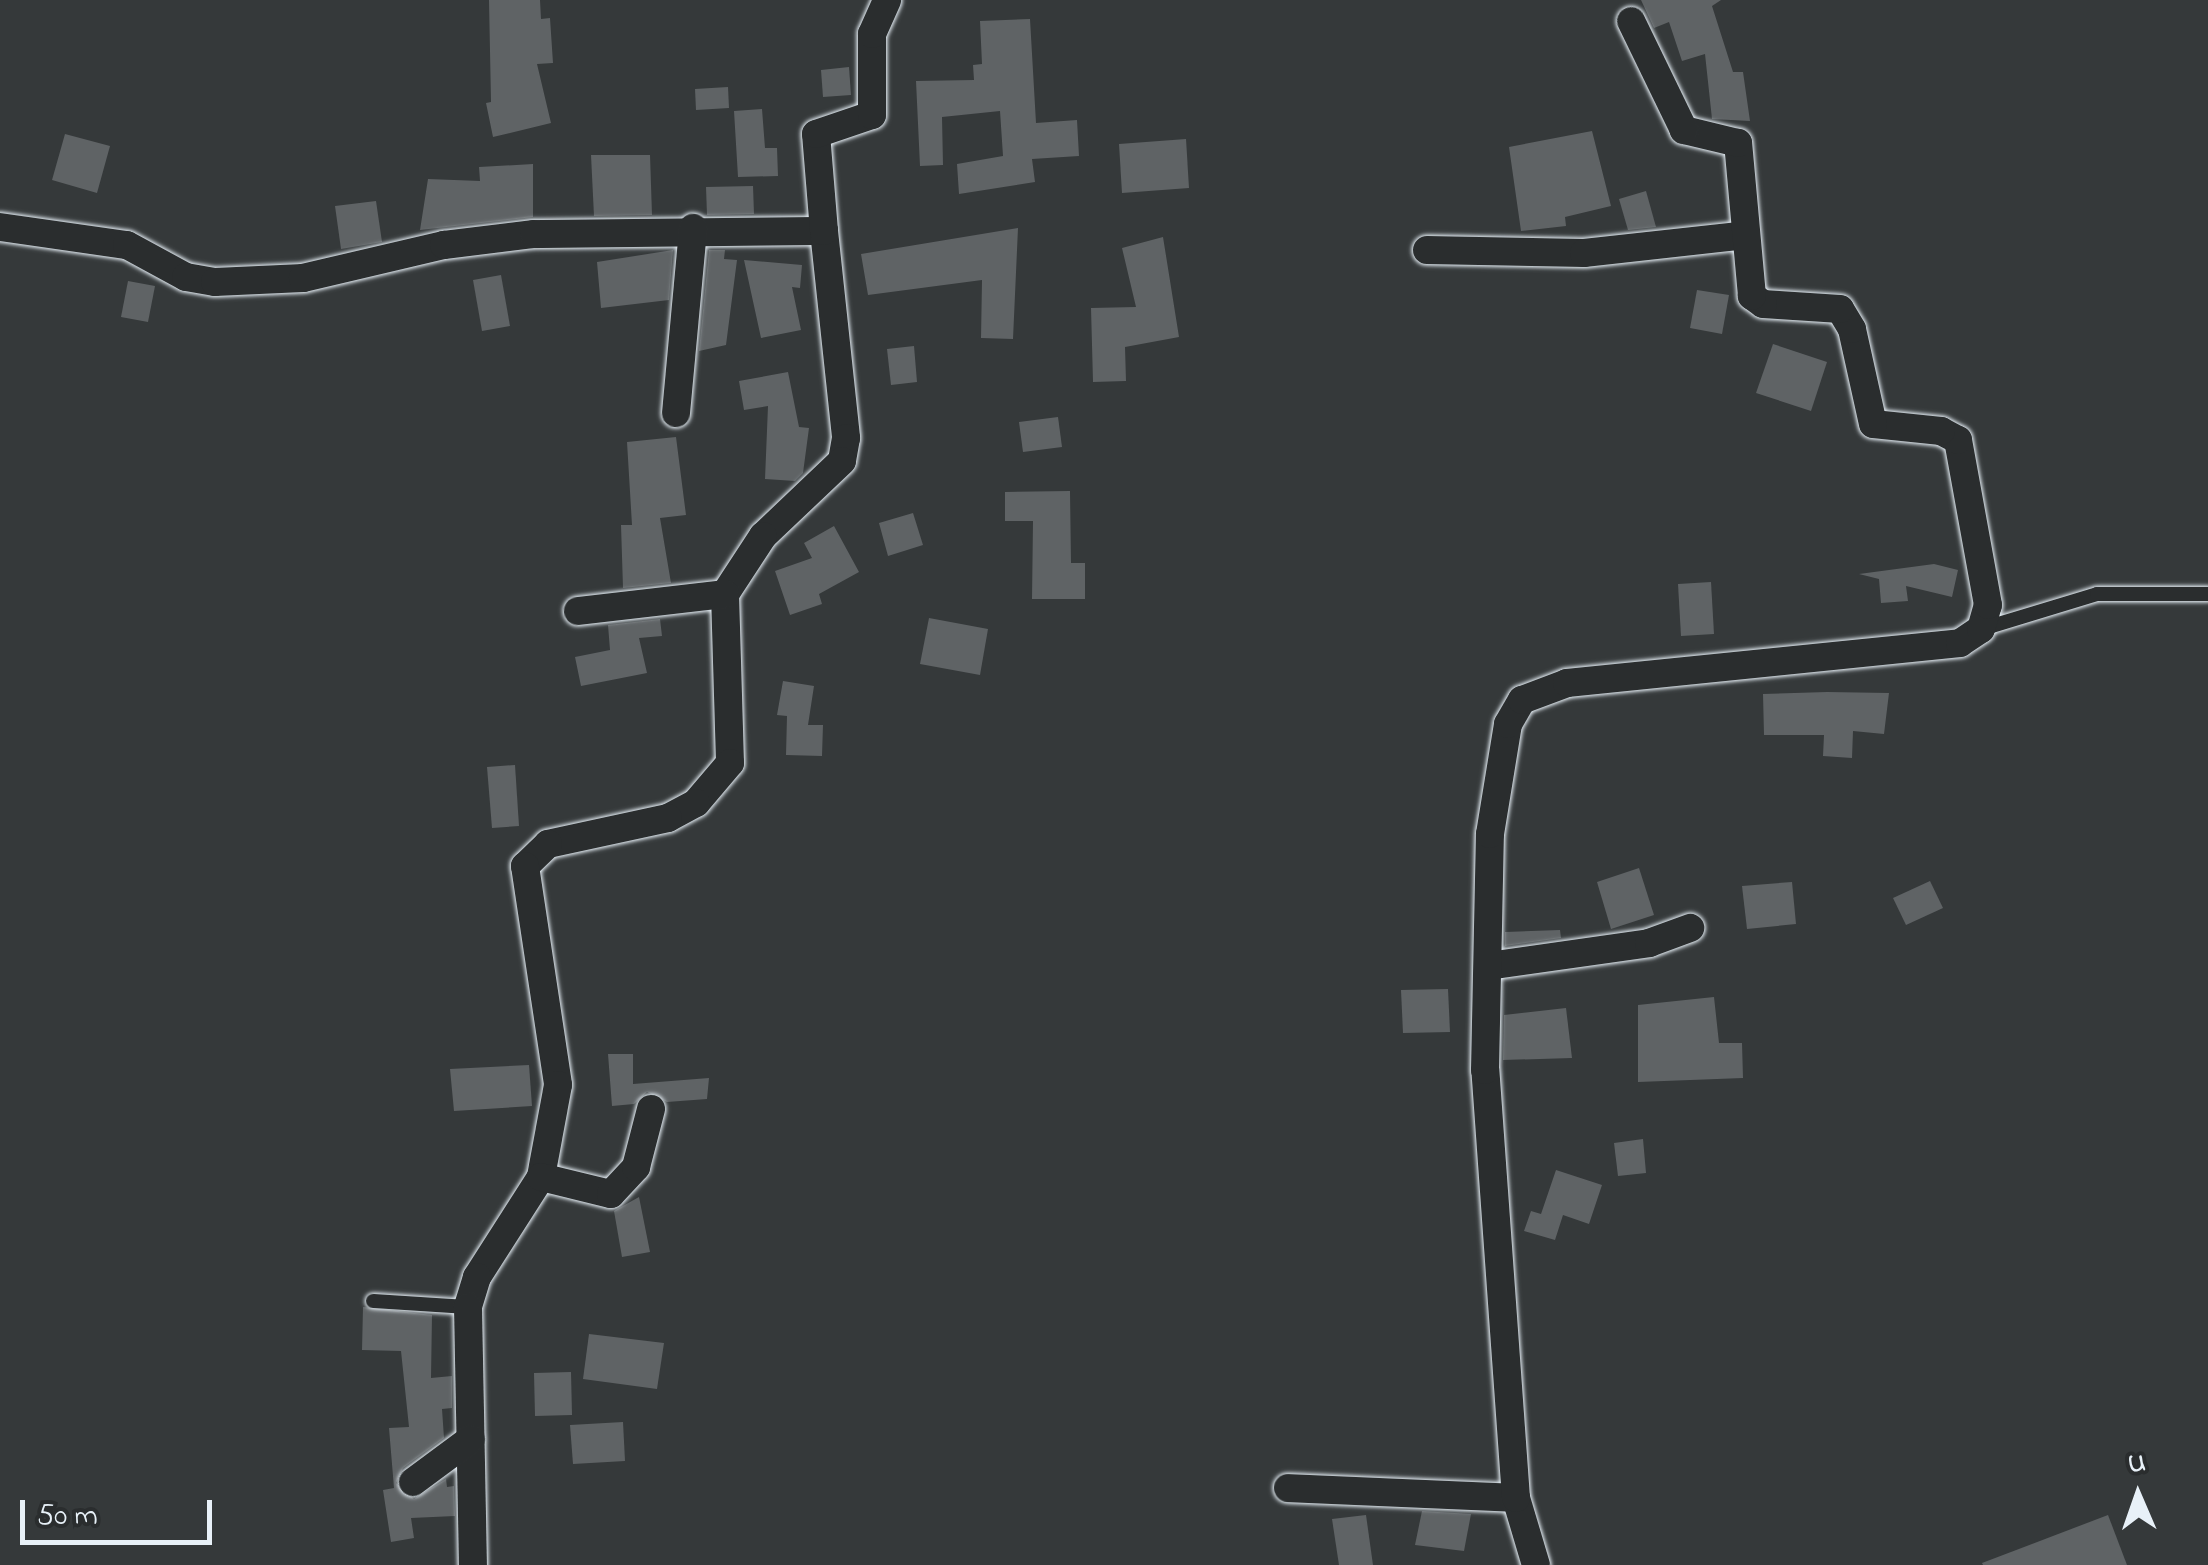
<!DOCTYPE html>
<html>
<head>
<meta charset="utf-8">
<style>
	body { margin:0 }
	#map { position:relative; width:2208px; height:1565px; overflow:hidden; background:#35393a; font-family:"Indie Flower",sans-serif }
	div>[style] { position:absolute }
	.building>* { inset:0; background:#5f6365 }
	.roads { filter:drop-shadow(0 0 2px #e8f1f8) drop-shadow(0 0 2px #e8f1f8) }
	.lane>* { height:14px; margin:-7px; padding:0 7px; transform-origin:7px; border-radius:7px; background:#2a2d2e }
	.street>* { height:28px; margin:-14px; padding:0 14px; transform-origin:14px; border-radius:14px; background:#2a2d2e }
	span { translate:-50% -50%; white-space:nowrap; text-align:center; line-height:1.15; -webkit-text-stroke:8px #2a2d2e; paint-order:stroke }
	.north { position:absolute; left:2088px; top:1445px; width:100px; height:100px; -webkit-text-stroke:8px #2a2d2e; paint-order:stroke; rotate:358deg; font-size:28px; font-weight:700; line-height:40px; text-align:center; color:#e8f1f8 }
	.north::after { content:''; display:block; margin:auto; width:35px; height:45px; background:#e8f1f8; clip-path:polygon(50% 0,100% 100%,50% 72%,0 100%) }
	.scale { position:absolute; left:20px; top:1500px; width:192px; height:45px; box-sizing:border-box; border:5px solid #e8f1f8; border-top:0; padding-left:12px; font-size:30px; line-height:35px; white-space:nowrap; color:#e8f1f8; -webkit-text-stroke:8px #2a2d2e; paint-order:stroke }
</style>
</head>
<body>
<div id="map">
	<div class="building">
		<div style="clip-path:polygon(489px 0,540px 0,541px 19px,550px 18px,553px 63px,537px 64px,551px 123px,493px 137px,486px 103px,491px 102px)"></div>
		<div style="clip-path:polygon(1641px 0,1721px 0,1712px 6px,1733px 72px,1743px 72px,1750px 121px,1712px 119px,1705px 54px,1682px 61px,1669px 22px,1654px 28px)"></div>
		<div style="clip-path:polygon(1030px 19px,1036px 123px,1077px 120px,1079px 156px,1032px 159px,1035px 182px,959px 194px,957px 164px,1003px 156px,1000px 111px,942px 117px,943px 165px,920px 166px,916px 81px,974px 80px,973px 65px,982px 64px,980px 21px)"></div>
		<div style="clip-path:polygon(849px 67px,851px 95px,823px 97px,821px 70px)"></div>
		<div style="clip-path:polygon(728px 87px,729px 108px,696px 110px,695px 89px)"></div>
		<div style="clip-path:polygon(762px 109px,765px 148px,777px 148px,778px 176px,738px 177px,734px 111px)"></div>
		<div style="clip-path:polygon(1592px 131px,1611px 206px,1565px 217px,1566px 226px,1521px 231px,1509px 147px)"></div>
		<div style="clip-path:polygon(65px 134px,110px 146px,97px 193px,52px 180px)"></div>
		<div style="clip-path:polygon(1186px 139px,1189px 188px,1122px 193px,1119px 144px)"></div>
		<div style="clip-path:polygon(591px 155px,650px 155px,652px 215px,594px 216px)"></div>
		<div style="clip-path:polygon(533px 164px,533px 217px,420px 230px,428px 179px,480px 181px,479px 167px)"></div>
		<div style="clip-path:polygon(753px 186px,754px 214px,707px 215px,706px 187px)"></div>
		<div style="clip-path:polygon(1646px 191px,1656px 227px,1628px 230px,1619px 199px)"></div>
		<div style="clip-path:polygon(376px 201px,382px 242px,341px 249px,335px 206px)"></div>
		<div style="clip-path:polygon(1018px 228px,1013px 339px,981px 338px,982px 280px,868px 295px,861px 254px)"></div>
		<div style="clip-path:polygon(1163px 237px,1179px 337px,1125px 347px,1126px 381px,1093px 382px,1091px 308px,1136px 307px,1122px 248px)"></div>
		<div style="clip-path:polygon(673px 250px,669px 300px,601px 308px,597px 262px)"></div>
		<div style="clip-path:polygon(709px 250px,725px 250px,724px 259px,737px 260px,726px 345px,699px 351px)"></div>
		<div style="clip-path:polygon(744px 260px,802px 265px,800px 288px,792px 287px,801px 330px,761px 338px)"></div>
		<div style="clip-path:polygon(501px 275px,510px 326px,482px 331px,473px 280px)"></div>
		<div style="clip-path:polygon(128px 281px,155px 286px,148px 322px,121px 317px)"></div>
		<div style="clip-path:polygon(1697px 290px,1729px 295px,1722px 334px,1690px 328px)"></div>
		<div style="clip-path:polygon(1773px 344px,1827px 362px,1811px 411px,1756px 393px)"></div>
		<div style="clip-path:polygon(914px 346px,917px 382px,891px 385px,887px 349px)"></div>
		<div style="clip-path:polygon(788px 372px,799px 427px,809px 428px,803px 473px,795px 481px,765px 479px,768px 406px,744px 410px,739px 381px)"></div>
		<div style="clip-path:polygon(1058px 417px,1062px 447px,1023px 452px,1019px 422px)"></div>
		<div style="clip-path:polygon(676px 437px,686px 515px,660px 518px,671px 583px,623px 588px,621px 525px,632px 525px,627px 442px)"></div>
		<div style="clip-path:polygon(1070px 491px,1071px 563px,1085px 563px,1085px 599px,1032px 599px,1033px 521px,1005px 521px,1005px 492px)"></div>
		<div style="clip-path:polygon(913px 513px,923px 545px,888px 556px,879px 523px)"></div>
		<div style="clip-path:polygon(834px 526px,859px 572px,819px 594px,822px 604px,790px 615px,775px 571px,812px 558px,804px 543px)"></div>
		<div style="clip-path:polygon(1934px 564px,1958px 570px,1952px 597px,1906px 586px,1908px 601px,1881px 603px,1879px 579px,1859px 574px)"></div>
		<div style="clip-path:polygon(1711px 582px,1714px 634px,1681px 636px,1678px 584px)"></div>
		<div style="clip-path:polygon(929px 618px,988px 629px,980px 675px,920px 664px)"></div>
		<div style="clip-path:polygon(660px 619px,662px 636px,639px 638px,647px 673px,581px 686px,575px 657px,610px 650px,608px 625px)"></div>
		<div style="clip-path:polygon(783px 681px,814px 686px,808px 725px,823px 725px,822px 756px,786px 755px,787px 716px,777px 715px)"></div>
		<div style="clip-path:polygon(1827px 692px,1889px 693px,1884px 734px,1853px 731px,1852px 758px,1823px 756px,1824px 735px,1764px 735px,1763px 694px)"></div>
		<div style="clip-path:polygon(515px 765px,519px 826px,492px 828px,487px 767px)"></div>
		<div style="clip-path:polygon(1639px 868px,1654px 915px,1611px 929px,1597px 882px)"></div>
		<div style="clip-path:polygon(1930px 881px,1943px 908px,1906px 925px,1893px 898px)"></div>
		<div style="clip-path:polygon(1792px 882px,1796px 924px,1747px 929px,1742px 886px)"></div>
		<div style="clip-path:polygon(1560px 930px,1561px 938px,1505px 946px,1505px 932px)"></div>
		<div style="clip-path:polygon(1448px 989px,1450px 1032px,1403px 1033px,1401px 990px)"></div>
		<div style="clip-path:polygon(1714px 997px,1719px 1043px,1742px 1043px,1743px 1078px,1638px 1082px,1638px 1005px)"></div>
		<div style="clip-path:polygon(1566px 1008px,1572px 1058px,1503px 1060px,1504px 1015px)"></div>
		<div style="clip-path:polygon(608px 1054px,633px 1054px,633px 1084px,709px 1078px,707px 1099px,667px 1102px,647px 1092px,634px 1104px,612px 1106px)"></div>
		<div style="clip-path:polygon(529px 1065px,532px 1106px,454px 1111px,450px 1069px)"></div>
		<div style="clip-path:polygon(1643px 1139px,1646px 1173px,1618px 1176px,1614px 1143px)"></div>
		<div style="clip-path:polygon(1556px 1170px,1602px 1185px,1589px 1224px,1563px 1215px,1555px 1240px,1524px 1231px,1531px 1211px,1541px 1214px)"></div>
		<div style="clip-path:polygon(639px 1197px,650px 1252px,622px 1257px,614px 1211px)"></div>
		<div style="clip-path:polygon(363px 1307px,432px 1315px,431px 1378px,452px 1376px,452px 1408px,442px 1409px,444px 1438px,403px 1468px,396px 1483px,414px 1499px,446px 1479px,447px 1487px,454px 1486px,455px 1516px,411px 1518px,414px 1538px,391px 1542px,383px 1490px,394px 1488px,389px 1428px,409px 1427px,401px 1351px,362px 1350px)"></div>
		<div style="clip-path:polygon(589px 1334px,664px 1343px,657px 1389px,583px 1379px)"></div>
		<div style="clip-path:polygon(571px 1372px,572px 1415px,535px 1416px,534px 1373px)"></div>
		<div style="clip-path:polygon(623px 1422px,625px 1461px,573px 1464px,570px 1425px)"></div>
		<div style="clip-path:polygon(1422px 1511px,1471px 1514px,1464px 1551px,1415px 1545px)"></div>
		<div style="clip-path:polygon(1366px 1515px,1373px 1565px,1339px 1565px,1332px 1519px)"></div>
		<div style="clip-path:polygon(2108px 1515px,2127px 1565px,1983px 1565px,1982px 1563px)"></div>
	</div>
	<div class="roads">
		<div class="lane">
			<div style="left:1982px;top:629px;width:120px;rotate:-16.9deg"></div>
			<div style="left:2097px;top:594px;width:111px"></div>
			<div style="left:373px;top:1301px;width:95px;rotate:3.6deg"></div>
		</div>
		<div class="street">
			<div style="left:0;top:227px;width:128px;rotate:8.1deg"></div>
			<div style="left:127px;top:245px;width:67px;rotate:28.5deg"></div>
			<div style="left:186px;top:277px;width:29px;rotate:10deg"></div>
			<div style="left:215px;top:282px;width:88px;rotate:-2.6deg"></div>
			<div style="left:303px;top:278px;width:145px;rotate:-13.2deg"></div>
			<div style="left:444px;top:245px;width:91px;rotate:-7deg"></div>
			<div style="left:534px;top:234px;width:290px;rotate:-0.6deg"></div>
			<div style="left:824px;top:231px;width:208px;rotate:83.9deg"></div>
			<div style="left:846px;top:438px;width:23px;rotate:100deg"></div>
			<div style="left:842px;top:461px;width:109px;rotate:136.5deg"></div>
			<div style="left:763px;top:536px;width:69px;rotate:123.2deg"></div>
			<div style="left:725px;top:594px;width:169px;rotate:88.3deg"></div>
			<div style="left:730px;top:763px;width:52px;rotate:130.4deg"></div>
			<div style="left:696px;top:803px;width:32px;rotate:152deg"></div>
			<div style="left:668px;top:818px;width:123px;rotate:167.8deg"></div>
			<div style="left:548px;top:844px;width:32px;rotate:136deg"></div>
			<div style="left:525px;top:866px;width:221px;rotate:81.4deg"></div>
			<div style="left:558px;top:1085px;width:94px;rotate:100.5deg"></div>
			<div style="left:541px;top:1177px;width:119px;rotate:122.6deg"></div>
			<div style="left:477px;top:1277px;width:31px;rotate:107deg"></div>
			<div style="left:468px;top:1307px;width:258px;rotate:88.9deg"></div>
			<div style="left:824px;top:231px;width:97px;rotate:-94.7deg"></div>
			<div style="left:816px;top:134px;width:59px;rotate:-18.7deg"></div>
			<div style="left:872px;top:115px;width:81px;rotate:-90deg"></div>
			<div style="left:872px;top:34px;width:37px;rotate:-66deg"></div>
			<div style="left:1427px;top:250px;width:157px;rotate:1.1deg"></div>
			<div style="left:1584px;top:253px;width:163px;rotate:-6.3deg"></div>
			<div style="left:676px;top:413px;width:186px;rotate:-84.7deg"></div>
			<div style="left:578px;top:611px;width:148px;rotate:-6.6deg"></div>
			<div style="left:1488px;top:966px;width:163px;rotate:-8.1deg"></div>
			<div style="left:1649px;top:943px;width:44px;rotate:-20.1deg"></div>
			<div style="left:541px;top:1177px;width:72px;rotate:13.7deg"></div>
			<div style="left:611px;top:1194px;width:37px;rotate:-47deg"></div>
			<div style="left:636px;top:1167px;width:60px;rotate:-75.5deg"></div>
			<div style="left:413px;top:1482px;width:72px;rotate:-36.6deg"></div>
			<div style="left:1288px;top:1488px;width:228px;rotate:2.5deg"></div>
			<div style="left:1536px;top:1565px;width:70px;rotate:-106.6deg"></div>
			<div style="left:1516px;top:1498px;width:429px;rotate:-94.1deg"></div>
			<div style="left:1485px;top:1070px;width:236px;rotate:-88.8deg"></div>
			<div style="left:1490px;top:834px;width:111px;rotate:-80.7deg"></div>
			<div style="left:1508px;top:724px;width:28px;rotate:-60deg"></div>
			<div style="left:1522px;top:700px;width:48px;rotate:-20.7deg"></div>
			<div style="left:1567px;top:683px;width:395px;rotate:-5.8deg"></div>
			<div style="left:1960px;top:643px;width:25px;rotate:-34deg"></div>
			<div style="left:1981px;top:629px;width:25px;rotate:-74deg"></div>
			<div style="left:1988px;top:605px;width:168px;rotate:-100.3deg"></div>
			<div style="left:1958px;top:440px;width:19px;rotate:-152deg"></div>
			<div style="left:1941px;top:431px;width:68px;rotate:-174.1deg"></div>
			<div style="left:1873px;top:424px;width:97px;rotate:-102.5deg"></div>
			<div style="left:1852px;top:329px;width:23px;rotate:-121deg"></div>
			<div style="left:1840px;top:309px;width:77px;rotate:-176.3deg"></div>
			<div style="left:1763px;top:304px;width:14px;rotate:-144deg"></div>
			<div style="left:1752px;top:296px;width:154px;rotate:-95.2deg"></div>
			<div style="left:1738px;top:143px;width:56px;rotate:-166.5deg"></div>
			<div style="left:1684px;top:130px;width:121px;rotate:-115.9deg"></div>
		</div>
	</div>
	<div class="north">U</div>
	<div class="scale">50 m</div>
</div>
</body>
</html>
